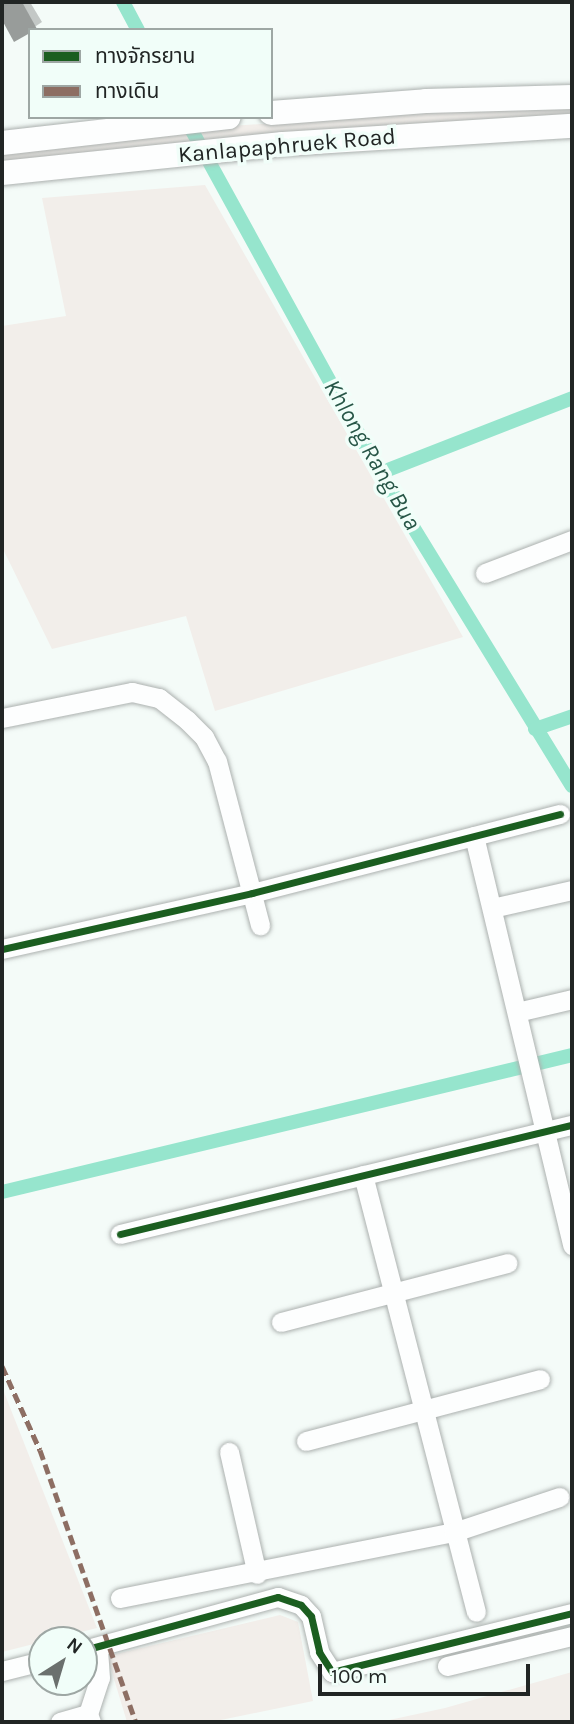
<!DOCTYPE html>
<html>
<head>
<meta charset="utf-8">
<style>
	body { margin:0 }
	#map { position:relative; width:574px; height:1724px; overflow:hidden; background:#f4fbf8; font-family:Karla,"Noto Sans Thai",sans-serif }
	div>[style] { position:absolute }
	.green>* { inset:0; background:#f2eeea }
	.shadow>* { inset:0; background:#0003 }
	.canal>* { height:14px; margin:-7px; padding:0 7px; transform-origin:7px; border-radius:7px; background:#96e5cd }
	.building>* { inset:0; background:#989c9a }
	.roads { filter:drop-shadow(0 0 2px #acb1af) drop-shadow(0 0 2px #acb1af) }
	.minor>* { height:19px; margin:-9.5px; padding:0 9.5px; transform-origin:9.5px; border-radius:9.5px; background:#fdfefe }
	.major>* { height:24px; margin:-12px; padding:0 12px; transform-origin:12px; border-radius:12px; background:#fdfefe }
	.quiet>* { height:5px; margin-top:-2.5px; transform-origin:0; background:repeating-linear-gradient(90deg,#8d6e63 0 10px,transparent 0 15px) }
	.cycleway>* { height:7px; margin:-3.5px; padding:0 3.5px; transform-origin:3.5px; border-radius:3.5px; background:#1b5e20 }
	span { translate:-50% -50%; white-space:nowrap; text-align:center; line-height:1.15; -webkit-text-stroke:7px #f1fef9; paint-order:stroke }
	.street-label { font-size:23px; color:#212524 }
	.water-label { font-size:24px; color:#275647; font-style:italic }
	.frame { position:absolute; inset:0; border:4px solid #212524; pointer-events:none }
	.legend { position:absolute; left:28px; top:28px; width:245px; height:91px; box-sizing:border-box; background:#f1fef9; border:2px solid #9ea7a4; margin:0; padding:9px 12px; list-style:none; font-size:21px; color:#212524 }
	.legend li { display:flex; align-items:center; gap:14px; height:35px }
	.legend b { width:35px; border:2px solid #9ea7a4 }
	.north { position:absolute; left:28px; top:1626px; width:70px; height:70px; box-sizing:border-box; background:#f1fef9; border:2px solid #9ea7a4; border-radius:50%; rotate:37deg; font-size:19px; font-weight:700; line-height:28px; text-align:center; color:#212524 }
	.north::after { content:''; display:block; margin:auto; width:24px; height:32px; background:#6b706e; clip-path:polygon(50% 0,100% 100%,50% 72%,0 100%) }
	.scale { position:absolute; left:318px; top:1664px; width:212px; height:32px; box-sizing:border-box; border:4px solid #212524; border-top:0; padding-left:9px; font-size:21px; line-height:24px; white-space:nowrap; color:#212524; -webkit-text-stroke:5px #f1fef9; paint-order:stroke }
</style>
</head>
<body>
<div id="map">
	<div class="green">
		<div style="clip-path:polygon(572px 102px,572px 118px,2px 165px,2px 153px,217px 127px)"></div>
		<div style="clip-path:polygon(205px 185px,463px 637px,215px 711px,186px 616px,52px 649px,2px 547px,2px 326px,66px 316px,42px 198px)"></div>
		<div style="clip-path:polygon(2px 1387px,97px 1628px,2px 1652px)"></div>
		<div style="clip-path:polygon(280px 1615px,298px 1622px,313px 1701px,211px 1722px,127px 1722px,107px 1656px)"></div>
		<div style="clip-path:polygon(572px 1672px,572px 1722px,380px 1722px,445px 1708px)"></div>
	</div>
	<div class="shadow">
		<div style="clip-path:polygon(2px 2px,30px 2px,42px 22px,15px 40px,2px 17px)"></div>
	</div>
	<div class="canal">
		<div style="left:123px;top:2px;width:32px;rotate:62deg"></div>
		<div style="left:185px;top:118px;width:405px;rotate:61.2deg"></div>
		<div style="left:380px;top:473px;width:367px;rotate:58.5deg"></div>
		<div style="left:380px;top:473px;width:206px;rotate:-21.3deg"></div>
		<div style="left:535px;top:729px;width:39px;rotate:-19deg"></div>
		<div style="left:2px;top:1192px;width:586px;rotate:-13.51deg"></div>
	</div>
	<div class="building">
		<div style="clip-path:polygon(2px 2px,22px 2px,37px 29px,14px 42px,2px 20px)"></div>
	</div>
	<div class="roads">
		<div class="minor">
			<div style="left:485px;top:573px;width:93px;rotate:-20.8deg"></div>
			<div style="left:2px;top:718px;width:133px;rotate:-11.3deg"></div>
			<div style="left:132px;top:692px;width:28px;rotate:13deg"></div>
			<div style="left:159px;top:698px;width:36px;rotate:38deg"></div>
			<div style="left:187px;top:720px;width:24px;rotate:45deg"></div>
			<div style="left:204px;top:737px;width:27px;rotate:62deg"></div>
			<div style="left:217px;top:761px;width:170px;rotate:75.3deg"></div>
			<div style="left:474px;top:836px;width:421px;rotate:76.5deg"></div>
			<div style="left:492px;top:908px;width:82px;rotate:-12.7deg"></div>
			<div style="left:2px;top:949px;width:256px;rotate:-12.6deg"></div>
			<div style="left:252px;top:893px;width:318px;rotate:-14.4deg"></div>
			<div style="left:517px;top:1012px;width:57px;rotate:-13.3deg"></div>
			<div style="left:363px;top:1175px;width:451px;rotate:75.5deg"></div>
			<div style="left:120px;top:1234px;width:465px;rotate:-13.6deg"></div>
			<div style="left:281px;top:1322px;width:234px;rotate:-14.6deg"></div>
			<div style="left:306px;top:1441px;width:242px;rotate:-14.8deg"></div>
			<div style="left:229px;top:1452px;width:125px;rotate:77.1deg"></div>
			<div style="left:120px;top:1598px;width:340px;rotate:-11.2deg"></div>
			<div style="left:454px;top:1532px;width:111px;rotate:-18.4deg"></div>
			<div style="left:84px;top:1650px;width:201px;rotate:-15.3deg"></div>
			<div style="left:278px;top:1597px;width:24px;rotate:19deg"></div>
			<div style="left:301px;top:1605px;width:15px;rotate:48deg"></div>
			<div style="left:311px;top:1616px;width:37px;rotate:77deg"></div>
			<div style="left:319px;top:1652px;width:24px;rotate:57deg"></div>
			<div style="left:332px;top:1672px;width:247px;rotate:-13.8deg"></div>
			<div style="left:447px;top:1666px;width:129px;rotate:-13.5deg"></div>
			<div style="left:2px;top:1671px;width:41px;rotate:-14deg"></div>
			<div style="left:60px;top:1722px;width:29px;rotate:-16deg"></div>
			<div style="left:91px;top:1722px;width:9px;rotate:-111deg"></div>
			<div style="left:88px;top:1714px;width:38px;rotate:-72deg"></div>
			<div style="left:100px;top:1678px;width:31px;rotate:-94deg"></div>
		</div>
		<div class="major">
			<div style="left:271px;top:113px;width:155px;rotate:-4.4deg"></div>
			<div style="left:426px;top:101px;width:146px;rotate:-1.6deg"></div>
			<div style="left:2px;top:143px;width:228px;rotate:-6.5deg"></div>
			<div style="left:2px;top:173px;width:282px;rotate:-5.9deg"></div>
			<div style="left:283px;top:144px;width:290px;rotate:-3.6deg"></div>
		</div>
	</div>
	<div class="quiet">
		<div style="left:2px;top:1366px;width:92px;rotate:65.7deg"></div>
		<div style="left:40px;top:1450px;width:288px;rotate:70.6deg"></div>
	</div>
	<div class="cycleway">
		<div style="left:2px;top:949px;width:256px;rotate:-12.6deg"></div>
		<div style="left:252px;top:893px;width:318px;rotate:-14.4deg"></div>
		<div style="left:120px;top:1234px;width:465px;rotate:-13.6deg"></div>
		<div style="left:84px;top:1650px;width:201px;rotate:-15.3deg"></div>
		<div style="left:278px;top:1597px;width:24px;rotate:19deg"></div>
		<div style="left:301px;top:1605px;width:15px;rotate:48deg"></div>
		<div style="left:311px;top:1616px;width:37px;rotate:77deg"></div>
		<div style="left:319px;top:1652px;width:24px;rotate:57deg"></div>
		<div style="left:332px;top:1672px;width:247px;rotate:-13.8deg"></div>
	</div>
	<div class="street-label">
		<span style="left:287px;top:146px;rotate:-5deg">Kanlapaphruek Road</span>
	</div>
	<div class="water-label">
		<span style="left:372px;top:455px;rotate:60deg">Khlong Rang Bua</span>
	</div>
	<div class="frame"></div>
	<ul class="legend">
	<li><b style="height:9px;background:#1b5e20"></b>ทางจักรยาน</li>
	<li><b style="height:9px;background:#8d6e63"></b>ทางเดิน</li>
	</ul>
	<div class="north">N</div>
	<div class="scale">100 m</div>
</div>
</body>
</html>
